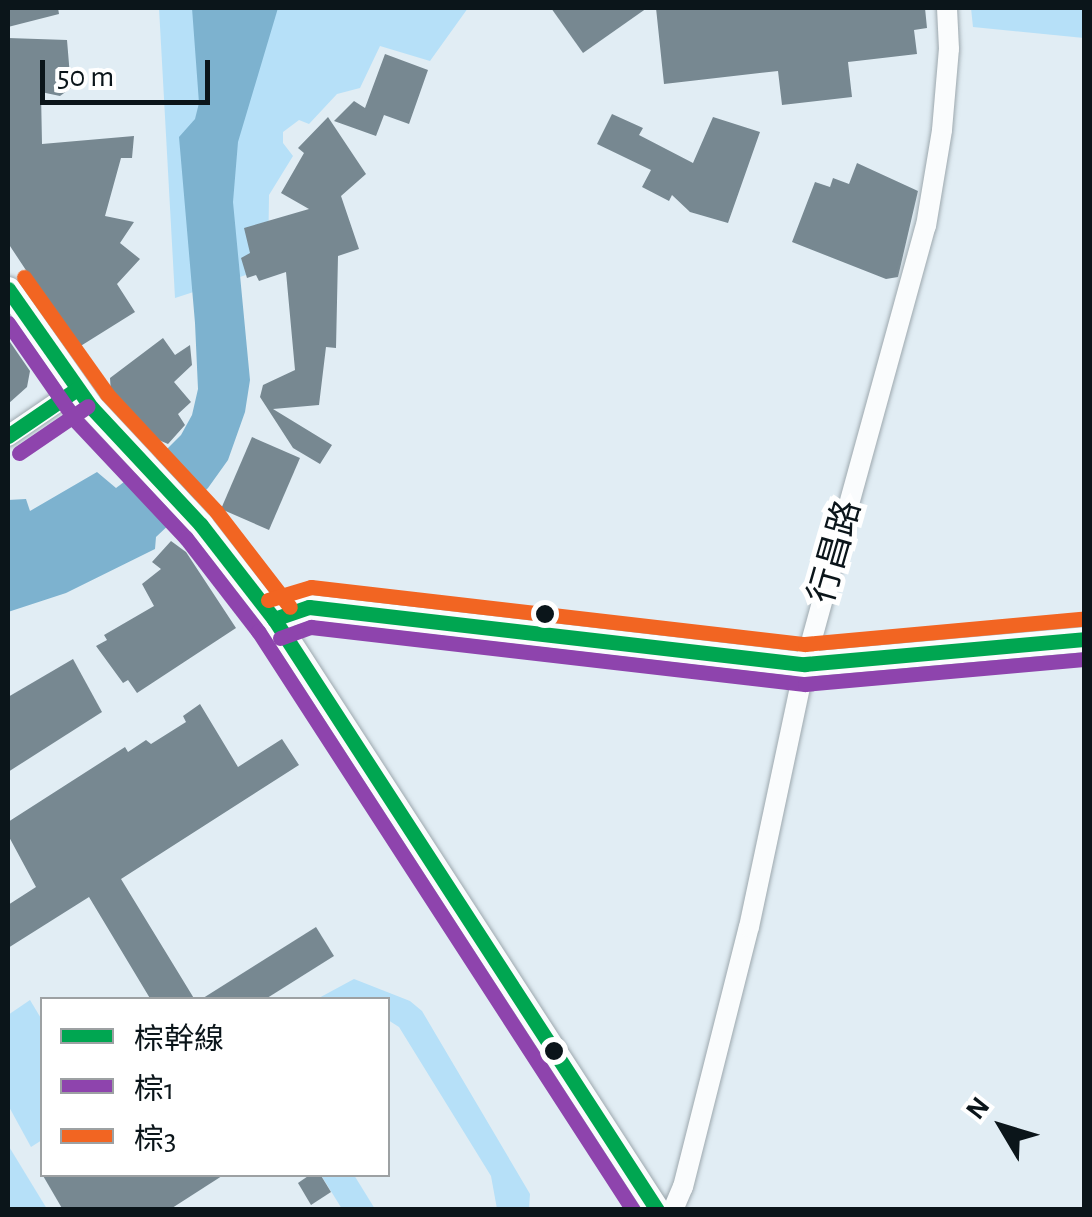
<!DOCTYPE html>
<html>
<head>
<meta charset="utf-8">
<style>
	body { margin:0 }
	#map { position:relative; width:1092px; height:1217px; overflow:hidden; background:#e1edf4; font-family:"Alegreya Sans","Noto Sans TC",sans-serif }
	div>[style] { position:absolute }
	.green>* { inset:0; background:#b6e0f8 }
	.water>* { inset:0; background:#7db2cf }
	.building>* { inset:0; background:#778891 }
	.roads { filter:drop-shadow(0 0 2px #9da8ae) drop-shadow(0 0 2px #9da8ae) }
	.minor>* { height:20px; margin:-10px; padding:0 10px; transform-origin:10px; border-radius:10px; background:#fafcfd }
	.tertiary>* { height:25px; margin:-12.5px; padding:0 12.5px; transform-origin:12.5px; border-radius:12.5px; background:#fafcfd }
	.bus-1>* { height:15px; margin:-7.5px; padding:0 7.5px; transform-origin:7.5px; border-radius:7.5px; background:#00a651 }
	.bus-2>* { height:15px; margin:-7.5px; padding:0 7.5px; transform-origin:7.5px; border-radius:7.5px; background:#8e44ad }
	.bus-3>* { height:15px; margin:-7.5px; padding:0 7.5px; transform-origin:7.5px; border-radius:7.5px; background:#f26522 }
	.dots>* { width:28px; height:28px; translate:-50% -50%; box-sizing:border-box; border:5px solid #fff; border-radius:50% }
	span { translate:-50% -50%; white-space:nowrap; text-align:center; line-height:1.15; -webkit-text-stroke:10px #fff; paint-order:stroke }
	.street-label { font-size:35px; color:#0b151a }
	.frame { position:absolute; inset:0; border:10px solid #0b151a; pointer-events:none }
	.legend { position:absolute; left:40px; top:997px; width:350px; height:180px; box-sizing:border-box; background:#fff; border:2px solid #9da1a3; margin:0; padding:12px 18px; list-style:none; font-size:30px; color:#0b151a }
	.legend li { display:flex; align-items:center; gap:20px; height:50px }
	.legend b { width:50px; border:2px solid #9da1a3 }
	.north { position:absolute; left:952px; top:1077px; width:100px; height:100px; -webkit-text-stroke:8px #fff; paint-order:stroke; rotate:308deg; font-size:28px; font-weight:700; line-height:40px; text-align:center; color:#0b151a }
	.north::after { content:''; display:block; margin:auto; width:35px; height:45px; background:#0b151a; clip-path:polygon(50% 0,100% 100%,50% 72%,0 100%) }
	.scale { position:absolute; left:40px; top:60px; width:170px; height:45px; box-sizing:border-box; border:5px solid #0b151a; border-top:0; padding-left:12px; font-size:30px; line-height:35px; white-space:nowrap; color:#0b151a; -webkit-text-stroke:8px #fff; paint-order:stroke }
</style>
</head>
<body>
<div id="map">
	<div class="green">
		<div style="clip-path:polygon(159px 8px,468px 8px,430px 61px,380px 46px,360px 88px,337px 94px,309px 124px,299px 120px,283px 132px,283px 143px,293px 156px,269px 195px,268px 268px,175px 298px)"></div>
		<div style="clip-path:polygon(971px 8px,1084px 8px,1084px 38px,973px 27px)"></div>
		<div style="clip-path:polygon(354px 979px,410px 1001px,422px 1011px,530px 1194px,529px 1209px,497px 1209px,491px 1176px,399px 1027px,388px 1020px,388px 1000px,317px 999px)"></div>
		<div style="clip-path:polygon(30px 1000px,42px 1020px,42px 1140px,31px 1147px,8px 1105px,8px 1015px)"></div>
		<div style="clip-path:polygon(8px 1145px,47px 1209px,8px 1209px)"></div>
		<div style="clip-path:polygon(321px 1175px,354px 1175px,375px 1209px,342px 1209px)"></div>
	</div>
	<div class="water">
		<div style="clip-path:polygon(192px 8px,278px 8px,238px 142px,233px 202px,250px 380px,245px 412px,228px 460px,208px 488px,156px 537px,155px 549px,66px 593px,8px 612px,8px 500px,26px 499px,30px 511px,97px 472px,116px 488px,164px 452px,181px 435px,192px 415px,198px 389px,195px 323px,179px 137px,195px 119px,199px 103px)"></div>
	</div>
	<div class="building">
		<div style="clip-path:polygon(8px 8px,58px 8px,59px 14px,8px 27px)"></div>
		<div style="clip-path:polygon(551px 8px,647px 8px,583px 53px)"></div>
		<div style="clip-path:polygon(656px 8px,925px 8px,927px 28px,914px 30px,917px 54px,848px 62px,852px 97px,782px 105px,778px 71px,664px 84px)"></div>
		<div style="clip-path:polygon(8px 38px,67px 40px,71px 88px,60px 96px,41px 92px,42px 144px,134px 136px,132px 158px,121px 158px,105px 216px,134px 222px,120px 243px,140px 259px,117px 284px,135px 312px,79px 347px,59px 329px,62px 326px,47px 302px,8px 243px)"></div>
		<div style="clip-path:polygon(385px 54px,428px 70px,409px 124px,384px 115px,376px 136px,334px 121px,354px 101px,365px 108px)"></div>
		<div style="clip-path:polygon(612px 114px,643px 128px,639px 135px,693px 163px,713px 117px,760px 132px,728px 223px,690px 212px,672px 195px,669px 201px,642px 187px,651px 170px,597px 144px)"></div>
		<div style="clip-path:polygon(328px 117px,366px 174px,341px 196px,359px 249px,338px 256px,336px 348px,326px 347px,319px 405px,273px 409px,332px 445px,320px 464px,293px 448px,260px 397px,263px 385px,295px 370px,286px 272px,259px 281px,256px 275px,247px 278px,241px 258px,250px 253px,244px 228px,309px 209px,281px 193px,304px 153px,298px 148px)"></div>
		<div style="clip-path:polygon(857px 163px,918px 191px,898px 277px,886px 279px,792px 242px,815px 182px,830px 187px,833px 178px,849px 184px)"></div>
		<div style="clip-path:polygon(163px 338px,175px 355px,190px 345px,192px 365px,174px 382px,191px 402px,178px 414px,185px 425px,168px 444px,154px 438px,111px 394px,110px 378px)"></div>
		<div style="clip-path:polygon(8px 339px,30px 371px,27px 387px,8px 404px)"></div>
		<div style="clip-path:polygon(252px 437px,300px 458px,269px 530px,221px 509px)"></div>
		<div style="clip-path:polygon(171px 541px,186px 552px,236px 628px,137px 693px,128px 680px,123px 683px,96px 646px,107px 640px,104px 635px,154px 606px,142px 584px,161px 569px,152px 562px)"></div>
		<div style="clip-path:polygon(73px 659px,102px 712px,8px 772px,8px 697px)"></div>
		<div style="clip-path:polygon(200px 704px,238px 767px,282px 739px,299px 765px,121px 879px,195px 1000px,151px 1000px,89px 897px,8px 948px,8px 905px,36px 887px,8px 835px,8px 822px,125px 747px,128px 752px,146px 740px,151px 744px,186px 722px,183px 716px)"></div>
		<div style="clip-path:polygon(316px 927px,334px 956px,264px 1000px,200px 1000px)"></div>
		<div style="clip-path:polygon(42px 1174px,225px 1174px,169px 1210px,63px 1210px)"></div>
		<div style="clip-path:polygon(311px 1174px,320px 1174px,331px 1192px,311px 1205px,298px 1183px)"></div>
	</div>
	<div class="roads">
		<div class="minor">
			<div style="left:8px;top:436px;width:83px;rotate:-34.3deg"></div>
			<div style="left:673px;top:1210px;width:25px;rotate:-67deg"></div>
			<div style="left:683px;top:1187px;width:268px;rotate:-75.8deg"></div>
			<div style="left:749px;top:927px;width:269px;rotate:-78deg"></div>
			<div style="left:805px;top:664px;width:454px;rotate:-74.6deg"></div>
			<div style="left:926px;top:226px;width:97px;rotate:-80.5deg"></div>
			<div style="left:942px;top:130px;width:81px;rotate:-85.1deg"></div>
			<div style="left:949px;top:49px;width:41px;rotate:-92.8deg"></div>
		</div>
		<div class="tertiary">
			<div style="left:8px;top:289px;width:144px;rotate:54.9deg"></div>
			<div style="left:91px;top:407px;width:161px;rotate:47deg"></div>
			<div style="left:201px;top:525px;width:119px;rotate:52.2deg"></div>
			<div style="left:274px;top:619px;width:704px;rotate:57.05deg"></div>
			<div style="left:274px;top:619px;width:37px;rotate:-19deg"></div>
			<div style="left:309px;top:607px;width:499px;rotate:6.6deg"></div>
			<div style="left:805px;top:664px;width:280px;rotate:-5.1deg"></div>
		</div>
	</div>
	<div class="bus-1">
		<div style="left:8px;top:289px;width:144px;rotate:54.9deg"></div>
		<div style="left:91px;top:407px;width:161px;rotate:47deg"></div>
		<div style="left:201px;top:525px;width:119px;rotate:52.2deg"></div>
		<div style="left:274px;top:619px;width:704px;rotate:57.05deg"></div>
		<div style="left:8px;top:436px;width:83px;rotate:-34.3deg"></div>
		<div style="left:274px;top:619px;width:37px;rotate:-19deg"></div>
		<div style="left:309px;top:607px;width:499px;rotate:6.6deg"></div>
		<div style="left:805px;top:664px;width:280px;rotate:-5.1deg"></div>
	</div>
	<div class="bus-2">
		<div style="left:8px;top:323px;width:119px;rotate:55.2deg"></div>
		<div style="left:76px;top:421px;width:161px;rotate:46.8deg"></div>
		<div style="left:186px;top:538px;width:118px;rotate:52.3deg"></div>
		<div style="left:258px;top:631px;width:690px;rotate:57.07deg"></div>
		<div style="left:19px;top:453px;width:83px;rotate:-34.3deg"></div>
		<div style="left:280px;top:638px;width:33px;rotate:-20deg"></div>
		<div style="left:311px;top:627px;width:497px;rotate:6.6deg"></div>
		<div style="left:805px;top:684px;width:280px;rotate:-5.1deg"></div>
	</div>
	<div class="bus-3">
		<div style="left:24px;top:277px;width:143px;rotate:54.6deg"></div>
		<div style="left:107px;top:394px;width:160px;rotate:47deg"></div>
		<div style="left:216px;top:511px;width:121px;rotate:52.4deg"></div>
		<div style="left:268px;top:600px;width:45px;rotate:-16.8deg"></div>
		<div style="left:311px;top:587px;width:497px;rotate:6.6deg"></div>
		<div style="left:805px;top:644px;width:278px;rotate:-5.2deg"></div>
	</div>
	<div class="dots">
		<div style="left:545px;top:614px;background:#0b151a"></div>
		<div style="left:554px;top:1051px;background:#0b151a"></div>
	</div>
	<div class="street-label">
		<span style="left:836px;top:552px;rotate:-74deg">行昌路</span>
	</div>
	<div class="frame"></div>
	<ul class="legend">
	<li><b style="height:12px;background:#00a651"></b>棕幹線</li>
	<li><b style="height:12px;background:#8e44ad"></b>棕1</li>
	<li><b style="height:12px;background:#f26522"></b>棕3</li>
	</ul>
	<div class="north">N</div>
	<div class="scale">50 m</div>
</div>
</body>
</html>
